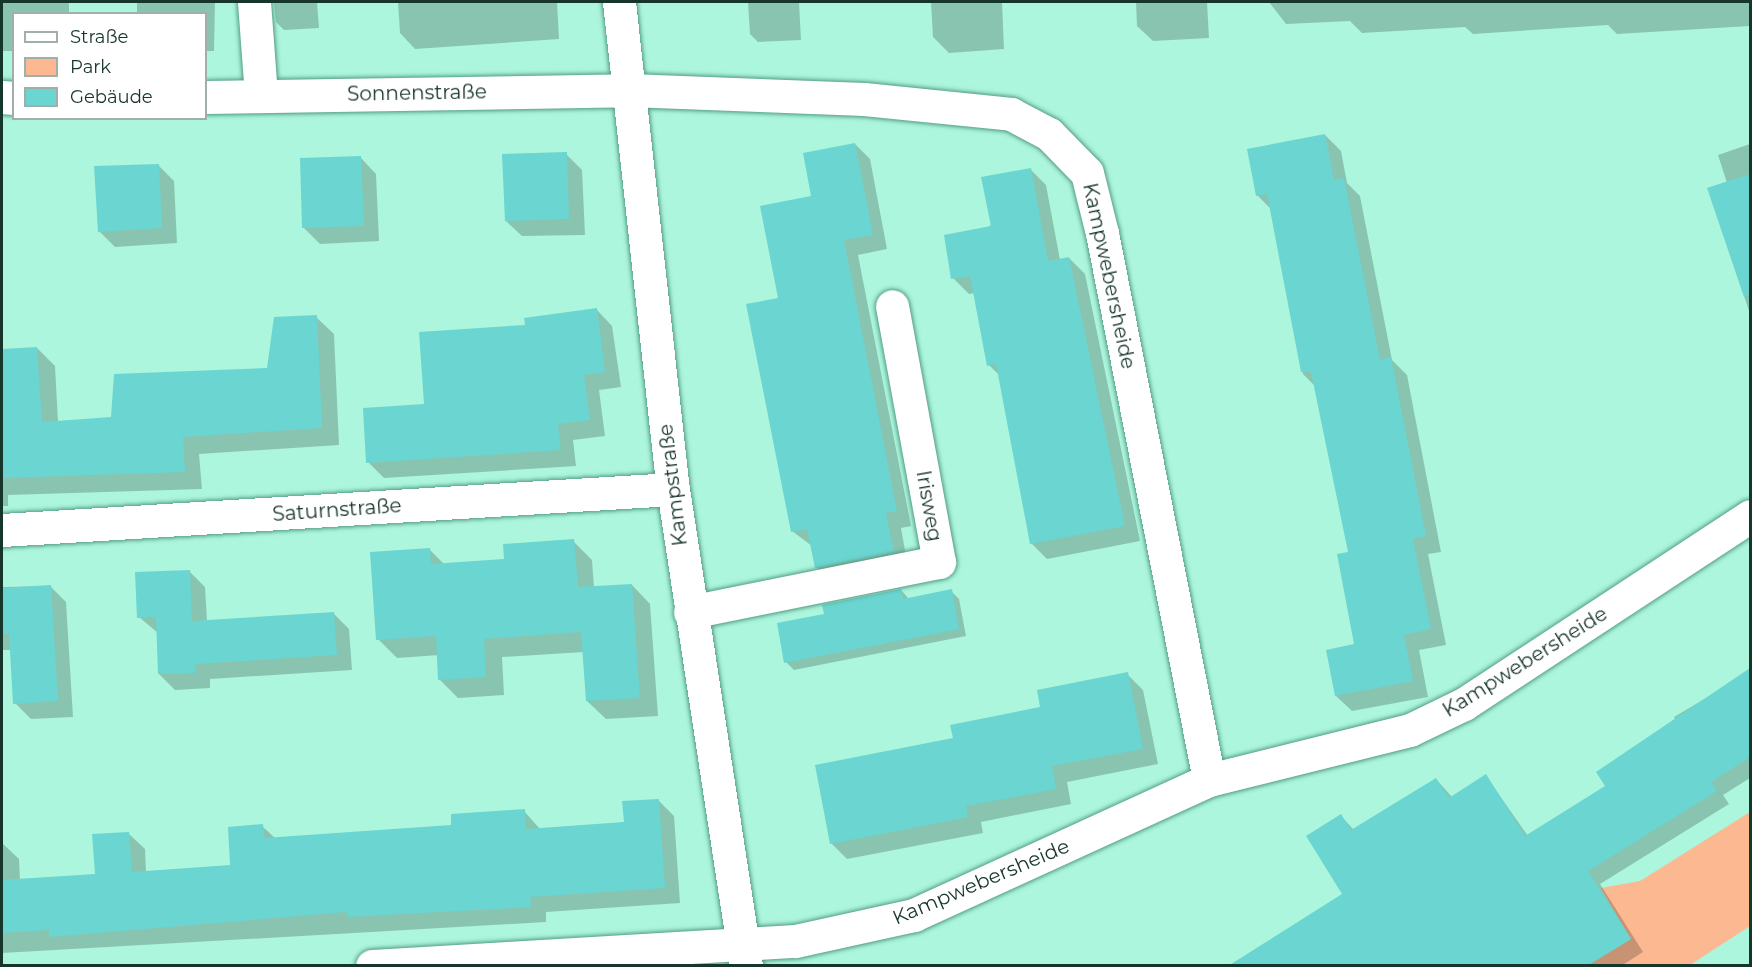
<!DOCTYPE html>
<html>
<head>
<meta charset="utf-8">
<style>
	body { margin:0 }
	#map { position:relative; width:1752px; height:967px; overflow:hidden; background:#acf6dd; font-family:Montserrat,sans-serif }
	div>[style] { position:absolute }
	.green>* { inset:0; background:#fbb891 }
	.shadow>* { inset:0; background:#0003 }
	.building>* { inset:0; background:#6bd5d1 }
	.roads { filter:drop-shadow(0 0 2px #549c86) drop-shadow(0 0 2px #549c86) }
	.minor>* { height:33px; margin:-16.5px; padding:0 16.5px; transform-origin:16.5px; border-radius:16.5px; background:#fff }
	span { translate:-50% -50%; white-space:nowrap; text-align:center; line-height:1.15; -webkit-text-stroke:4.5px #fff; paint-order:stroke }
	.street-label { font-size:20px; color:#16352b }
	.frame { position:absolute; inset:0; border:3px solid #16352b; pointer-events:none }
	.legend { position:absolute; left:12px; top:12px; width:195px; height:108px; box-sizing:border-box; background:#fff; border:2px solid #a2aeaa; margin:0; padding:8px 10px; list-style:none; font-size:18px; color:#16352b }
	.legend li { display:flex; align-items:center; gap:12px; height:30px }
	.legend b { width:30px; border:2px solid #a2aeaa }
</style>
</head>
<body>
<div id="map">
	<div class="green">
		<div style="clip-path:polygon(1750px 812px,1750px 926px,1690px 965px,1587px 966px,1631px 939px,1601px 888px,1640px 881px)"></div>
	</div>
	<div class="shadow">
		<div style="clip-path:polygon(2px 2px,69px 2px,69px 14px,14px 14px,14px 51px,2px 51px)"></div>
		<div style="clip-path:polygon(137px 2px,215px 2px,214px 51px,206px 51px,206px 14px,137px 14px)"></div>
		<div style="clip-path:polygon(274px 2px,317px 2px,319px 28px,284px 30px,276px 22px)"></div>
		<div style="clip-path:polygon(398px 2px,557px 2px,559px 39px,415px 49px,400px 33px)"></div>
		<div style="clip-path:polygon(748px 2px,799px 2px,801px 40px,758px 42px,750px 34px)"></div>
		<div style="clip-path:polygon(931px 2px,1002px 2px,1004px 49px,949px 53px,933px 37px)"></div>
		<div style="clip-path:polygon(1136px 2px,1207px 2px,1209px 38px,1153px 41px,1137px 26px)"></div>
		<div style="clip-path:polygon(1269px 2px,1750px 2px,1750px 26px,1617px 34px,1608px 25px,1473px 34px,1465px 27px,1362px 33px,1350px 21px,1286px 24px)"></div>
		<div style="clip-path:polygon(1325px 135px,1341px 151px,1347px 183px,1360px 196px,1392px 360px,1407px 375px,1441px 552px,1428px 554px,1446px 645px,1419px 650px,1428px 697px,1352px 711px,1336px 696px,1356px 645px,1349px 553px,1315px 386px,1303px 374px,1271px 209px,1257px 195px)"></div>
		<div style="clip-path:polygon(855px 144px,870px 159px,887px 249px,858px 255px,911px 526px,901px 528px,908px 567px,831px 582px,816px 567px,812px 546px,792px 531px,780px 299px,813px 197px)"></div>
		<div style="clip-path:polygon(1750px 144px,1750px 314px,1709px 189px,1727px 183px,1718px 155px)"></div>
		<div style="clip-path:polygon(566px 154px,582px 170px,585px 235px,522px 236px,506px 221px)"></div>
		<div style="clip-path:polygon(361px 158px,376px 174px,379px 241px,320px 244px,304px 228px)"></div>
		<div style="clip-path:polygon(158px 165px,174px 181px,177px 243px,115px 247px,99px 231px)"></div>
		<div style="clip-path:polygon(1030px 169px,1046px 185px,1060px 260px,1069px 258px,1085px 274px,1140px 541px,1047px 559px,1031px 543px,1000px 376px,989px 365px,975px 293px,969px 294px,953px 278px)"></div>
		<div style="clip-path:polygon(597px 310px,612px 326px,621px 387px,599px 390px,605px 436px,573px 440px,576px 466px,384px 478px,368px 462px,425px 405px,526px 326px)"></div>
		<div style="clip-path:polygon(316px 317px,334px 334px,339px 445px,199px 454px,202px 489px,8px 495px,8px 506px,2px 506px,2px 350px,37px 348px,55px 366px,58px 422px,112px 418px,268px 369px)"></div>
		<div style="clip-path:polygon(573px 541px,592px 560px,594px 588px,632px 585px,650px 604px,658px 716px,606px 719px,587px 701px,584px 652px,502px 657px,504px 695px,458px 698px,440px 680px,439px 655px,397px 658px,378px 639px,430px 550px,444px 564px,506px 560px)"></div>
		<div style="clip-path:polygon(189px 571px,205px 587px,207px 621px,333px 613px,349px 629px,352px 670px,210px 679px,210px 688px,175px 690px,159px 674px,158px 633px,139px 617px)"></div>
		<div style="clip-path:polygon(50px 586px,66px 602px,73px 717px,31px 719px,15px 703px,12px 650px,2px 650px,2px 587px)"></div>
		<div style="clip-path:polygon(901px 590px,909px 599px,951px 591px,959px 599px,966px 636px,794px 670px,786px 662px,826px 615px)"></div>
		<div style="clip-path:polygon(1750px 672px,1750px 778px,1723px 795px,1729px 804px,1600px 884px,1643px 952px,1621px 966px,1431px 966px,1344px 894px,1341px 816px,1354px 830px,1436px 779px,1452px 797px,1486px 776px,1528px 836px,1607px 787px,1677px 723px,1674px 717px)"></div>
		<div style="clip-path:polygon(1127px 674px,1143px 690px,1158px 764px,1067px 782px,1071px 804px,981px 822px,983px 833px,847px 859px,831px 843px,954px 740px)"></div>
		<div style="clip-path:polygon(658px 800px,674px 816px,680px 903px,546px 912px,546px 922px,2px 953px,2px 843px,19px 859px,20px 880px,97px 875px,129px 834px,145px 849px,146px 872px,232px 867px,262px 826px,275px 838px,453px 826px,524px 811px,540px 829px,626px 823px)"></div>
	</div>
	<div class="building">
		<div style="clip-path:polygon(1325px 134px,1334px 180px,1344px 178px,1380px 360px,1391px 357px,1426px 536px,1413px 539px,1431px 629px,1404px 635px,1413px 681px,1335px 696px,1326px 650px,1354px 644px,1337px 554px,1348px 552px,1311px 372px,1301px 372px,1267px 194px,1256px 196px,1247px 149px)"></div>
		<div style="clip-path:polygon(855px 143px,873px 235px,844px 240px,897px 511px,886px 513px,894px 552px,815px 568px,807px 529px,791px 532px,746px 304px,778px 298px,760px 206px,811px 196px,803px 153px)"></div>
		<div style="clip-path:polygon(567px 152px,569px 219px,505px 221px,502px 154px)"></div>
		<div style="clip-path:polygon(361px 156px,364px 226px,302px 228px,300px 158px)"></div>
		<div style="clip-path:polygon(159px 164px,162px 228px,98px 232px,94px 166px)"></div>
		<div style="clip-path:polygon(1031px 168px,1048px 261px,1069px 257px,1125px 526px,1030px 544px,996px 364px,987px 366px,970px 276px,951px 279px,944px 235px,991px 226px,981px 177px)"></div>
		<div style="clip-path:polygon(1750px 174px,1750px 295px,1744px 297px,1707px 188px)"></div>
		<div style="clip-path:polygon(597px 308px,605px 372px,584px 375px,590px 420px,558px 424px,561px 450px,366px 463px,363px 408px,424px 404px,419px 332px,525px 325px,524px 318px)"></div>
		<div style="clip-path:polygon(317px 315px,322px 428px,183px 437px,185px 472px,2px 478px,2px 349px,37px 347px,42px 422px,111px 417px,114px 374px,267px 368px,274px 317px)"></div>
		<div style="clip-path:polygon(574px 539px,578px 587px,632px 584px,640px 698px,586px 701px,581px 632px,484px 639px,486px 677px,438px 680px,436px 636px,376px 640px,370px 552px,430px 548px,431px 564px,504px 559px,503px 544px)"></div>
		<div style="clip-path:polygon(190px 570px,192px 621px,334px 612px,337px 655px,195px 664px,195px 673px,158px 674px,156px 617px,137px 618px,135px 572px)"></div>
		<div style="clip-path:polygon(51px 585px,58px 701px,13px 704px,9px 634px,2px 634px,2px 588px)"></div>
		<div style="clip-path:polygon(901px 589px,903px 599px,952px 589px,959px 629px,784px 663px,777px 623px,824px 614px,822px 605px)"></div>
		<div style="clip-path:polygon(1750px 668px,1750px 757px,1711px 782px,1717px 791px,1588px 871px,1631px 939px,1587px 966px,1228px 966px,1342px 894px,1306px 836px,1341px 814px,1351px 830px,1436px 778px,1449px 798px,1486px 774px,1525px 836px,1605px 786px,1596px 772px)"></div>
		<div style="clip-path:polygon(1128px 672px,1143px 749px,1052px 766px,1056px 789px,966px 806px,968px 817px,830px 844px,815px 765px,953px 738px,950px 725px,1040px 707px,1037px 690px)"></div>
		<div style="clip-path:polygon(659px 799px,665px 888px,530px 897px,531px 907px,348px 917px,347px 912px,49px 937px,49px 930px,2px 933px,2px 880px,95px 874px,92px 834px,129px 832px,132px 872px,230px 865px,228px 827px,263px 824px,264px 838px,451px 825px,451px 814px,525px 809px,526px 829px,624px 822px,622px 801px)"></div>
	</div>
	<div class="roads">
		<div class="minor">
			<div style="left:254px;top:2px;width:94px;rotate:85.7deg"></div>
			<div style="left:619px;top:2px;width:490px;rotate:83.7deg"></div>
			<div style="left:673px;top:489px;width:483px;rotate:81.3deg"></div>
			<div style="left:2px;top:97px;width:12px;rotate:5deg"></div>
			<div style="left:206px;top:97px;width:423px;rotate:-0.9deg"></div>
			<div style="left:629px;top:90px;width:235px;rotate:2.2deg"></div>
			<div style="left:864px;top:99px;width:148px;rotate:5.8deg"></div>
			<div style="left:1011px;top:114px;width:43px;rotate:27.8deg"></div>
			<div style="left:1049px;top:134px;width:54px;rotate:45.7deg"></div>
			<div style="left:1087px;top:173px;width:62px;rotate:76deg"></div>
			<div style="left:1102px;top:233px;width:557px;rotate:78.93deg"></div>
			<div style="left:2px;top:530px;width:672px;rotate:-3.5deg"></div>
			<div style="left:690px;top:612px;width:254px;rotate:-11.4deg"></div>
			<div style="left:939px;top:562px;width:260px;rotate:-100.4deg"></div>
			<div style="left:372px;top:966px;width:424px;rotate:-3.4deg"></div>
			<div style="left:795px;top:941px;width:122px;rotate:-12.3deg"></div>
			<div style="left:914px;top:915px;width:324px;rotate:-24.6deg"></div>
			<div style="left:1209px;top:780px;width:207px;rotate:-14deg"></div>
			<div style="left:1410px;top:730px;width:60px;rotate:-25.7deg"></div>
			<div style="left:1464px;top:704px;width:342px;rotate:-33.3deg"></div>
		</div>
	</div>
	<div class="street-label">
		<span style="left:417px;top:93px;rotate:-1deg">Sonnenstraße</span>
		<span style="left:1109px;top:276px;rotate:78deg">Kampwebersheide</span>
		<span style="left:673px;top:485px;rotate:-97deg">Kampstraße</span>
		<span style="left:929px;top:506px;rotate:80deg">Irisweg</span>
		<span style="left:337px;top:510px;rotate:-4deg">Saturnstraße</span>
		<span style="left:1525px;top:662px;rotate:-32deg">Kampwebersheide</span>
		<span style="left:981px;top:882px;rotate:-23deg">Kampwebersheide</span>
	</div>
	<div class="frame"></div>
	<ul class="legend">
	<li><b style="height:8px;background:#fff"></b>Straße</li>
	<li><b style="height:16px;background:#fbb891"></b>Park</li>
	<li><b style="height:16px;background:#6bd5d1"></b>Gebäude</li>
	</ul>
</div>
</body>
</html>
